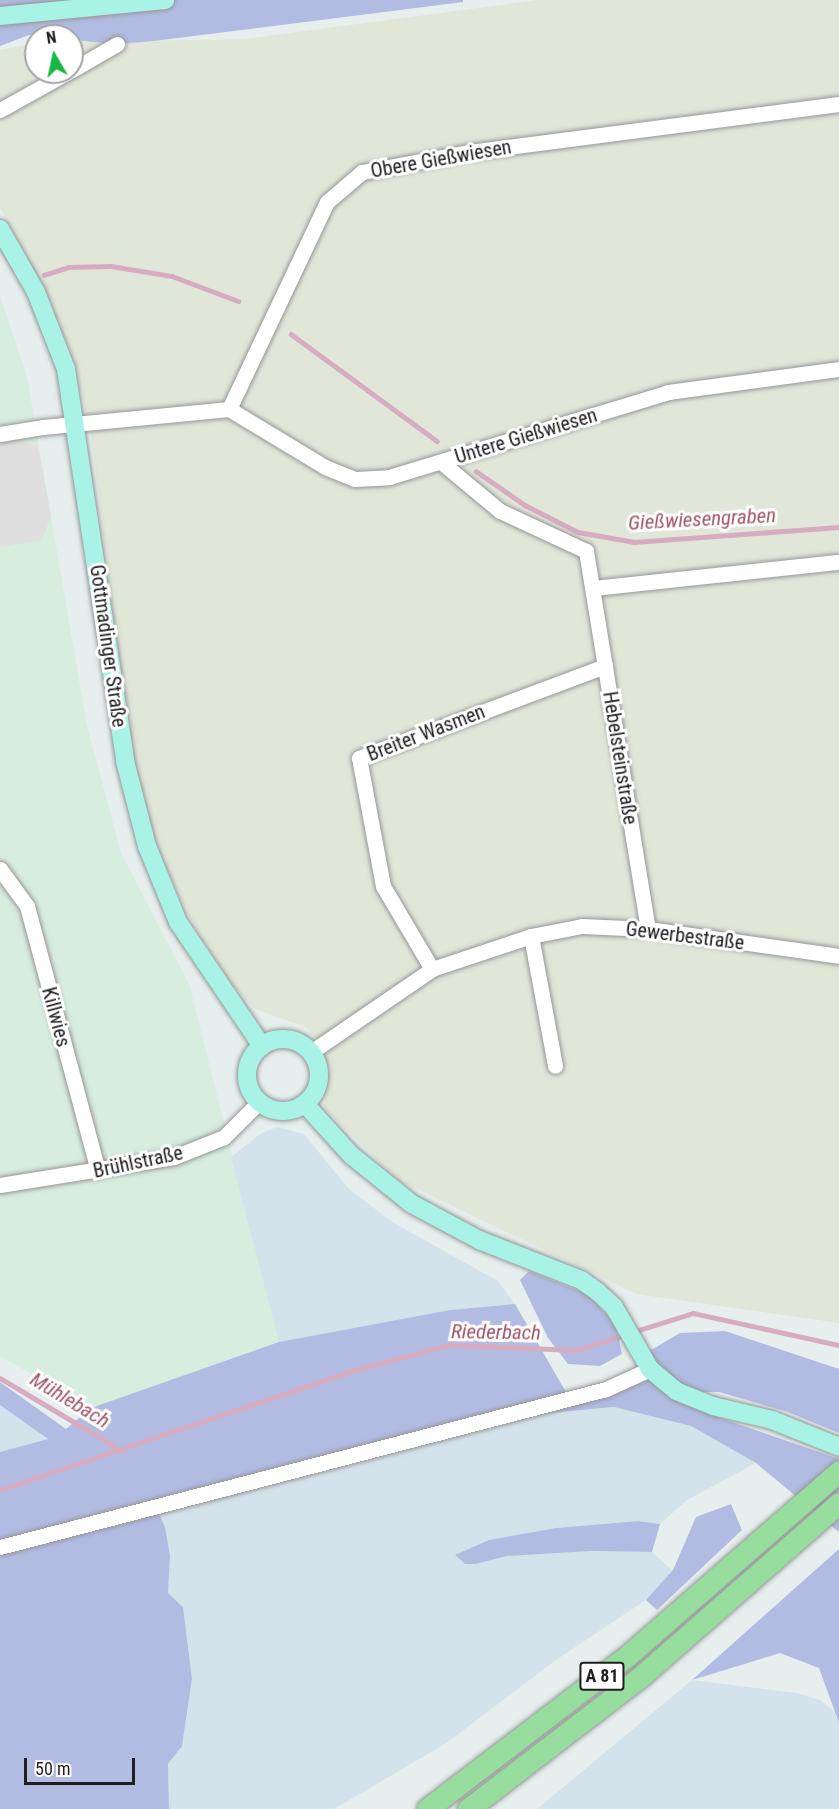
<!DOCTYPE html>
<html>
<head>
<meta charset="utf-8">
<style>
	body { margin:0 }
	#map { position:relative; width:839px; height:1809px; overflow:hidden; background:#e6efee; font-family:"Roboto Condensed",sans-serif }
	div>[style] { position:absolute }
	.commercial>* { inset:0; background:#d7edde }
	.industrial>* { inset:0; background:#e0e7d9 }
	.farmland>* { inset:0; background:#d4e3eb }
	.grass>* { inset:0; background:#b2bce3 }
	.parking>* { inset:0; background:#dfdfdf }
	.stream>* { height:4.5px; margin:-2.25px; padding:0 2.25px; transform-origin:2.25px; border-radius:2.25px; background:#d7acc1 }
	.roads { filter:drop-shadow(0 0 2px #969696) drop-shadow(0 0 2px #969696) }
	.minor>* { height:15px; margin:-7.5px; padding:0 7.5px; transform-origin:7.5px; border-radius:7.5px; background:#fff }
	.major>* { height:18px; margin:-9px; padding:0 9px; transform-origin:9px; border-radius:9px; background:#a8f2e6 }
	.major>.ring { margin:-9px; padding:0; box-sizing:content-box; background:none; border:18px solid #a8f2e6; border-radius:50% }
	.highway>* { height:21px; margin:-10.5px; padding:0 10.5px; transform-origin:10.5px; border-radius:10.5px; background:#97dd9d }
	span { translate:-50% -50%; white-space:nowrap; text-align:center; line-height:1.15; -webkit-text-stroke:6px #fff; paint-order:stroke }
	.shield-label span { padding:2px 4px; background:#fff; border:2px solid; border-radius:4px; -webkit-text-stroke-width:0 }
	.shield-label { font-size:18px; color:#1f1f1f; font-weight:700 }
	.street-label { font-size:20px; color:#1f1f1f }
	.water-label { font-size:21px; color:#a45667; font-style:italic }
	.north { position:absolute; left:24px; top:24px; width:60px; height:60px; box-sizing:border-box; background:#fff; border:2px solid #a5a5a5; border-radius:50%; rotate:351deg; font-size:16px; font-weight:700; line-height:24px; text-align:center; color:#1f1f1f }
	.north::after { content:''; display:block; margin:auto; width:21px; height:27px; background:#16b843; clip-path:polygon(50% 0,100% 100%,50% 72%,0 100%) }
	.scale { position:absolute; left:24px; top:1758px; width:111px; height:27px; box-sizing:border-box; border:3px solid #1f1f1f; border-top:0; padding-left:8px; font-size:18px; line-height:21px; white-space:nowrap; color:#1f1f1f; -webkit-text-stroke:4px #fff; paint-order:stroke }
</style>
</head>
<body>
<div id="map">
	<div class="commercial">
		<div style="clip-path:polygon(0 296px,27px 377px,87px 726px,121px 853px,189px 984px,279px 1342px,91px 1408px,0 1356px)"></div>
	</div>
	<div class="industrial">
		<div style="clip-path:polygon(538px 0,839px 0,839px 1323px,636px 1294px,398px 1180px,324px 1108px,326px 1049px,305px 1027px,255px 1009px,230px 983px,188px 914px,158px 850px,131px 752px,91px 434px,76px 366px,46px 292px,0 207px,0 50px,36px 43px,36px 72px,72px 72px,72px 42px,245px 39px)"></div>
	</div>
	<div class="farmland">
		<div style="clip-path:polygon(277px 1127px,304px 1134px,349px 1189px,394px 1223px,498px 1281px,515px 1304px,450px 1310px,279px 1342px,231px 1157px,260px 1134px)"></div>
		<div style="clip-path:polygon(0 1405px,49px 1440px,0 1452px)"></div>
		<div style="clip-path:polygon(614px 1407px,691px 1426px,756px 1463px,687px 1500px,660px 1524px,638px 1521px,556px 1528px,489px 1540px,456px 1556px,465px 1564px,476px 1564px,507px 1556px,592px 1551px,652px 1552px,673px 1571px,646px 1600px,556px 1660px,445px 1744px,334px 1809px,169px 1809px,168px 1764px,182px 1746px,192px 1679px,183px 1607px,168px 1593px,170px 1556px,156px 1506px,497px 1418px)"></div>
		<div style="clip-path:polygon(692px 1680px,797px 1693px,820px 1700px,834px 1711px,839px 1723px,839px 1809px,537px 1809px)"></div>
	</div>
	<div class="grass">
		<div style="clip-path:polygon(0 0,463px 0,463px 2px,154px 41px,117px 44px,72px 40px,72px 36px,29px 35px,0 46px)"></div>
		<div style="clip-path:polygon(529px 1271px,587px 1294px,616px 1325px,622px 1354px,600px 1366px,568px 1364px,548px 1338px,520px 1280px)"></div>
		<div style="clip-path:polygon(515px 1304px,570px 1399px,650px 1369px,641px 1356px,680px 1333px,725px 1331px,839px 1369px,839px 1433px,788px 1412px,719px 1392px,677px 1392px,709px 1414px,839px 1459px,839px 1532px,756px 1463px,691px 1426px,614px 1407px,497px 1418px,156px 1507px,165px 1527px,170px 1556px,168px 1593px,183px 1607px,192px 1679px,182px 1746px,168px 1764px,169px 1809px,0 1809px,0 1452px,48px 1439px,0 1405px,0 1382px,66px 1429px,91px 1408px,279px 1342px,450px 1310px)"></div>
		<div style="clip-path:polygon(731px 1504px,742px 1530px,657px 1610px,646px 1600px,673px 1570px,696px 1517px)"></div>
		<div style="clip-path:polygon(638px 1521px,660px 1524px,652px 1552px,592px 1551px,507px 1556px,476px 1564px,465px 1564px,455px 1555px,489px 1540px,556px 1528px)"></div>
		<div style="clip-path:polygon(839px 1549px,839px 1723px,819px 1668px,780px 1653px,692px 1680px)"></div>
	</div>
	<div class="parking">
		<div style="clip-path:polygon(14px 440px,38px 446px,51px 516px,42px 540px,0 547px,0 442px)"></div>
	</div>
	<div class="stream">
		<div style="left:44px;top:275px;width:26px;rotate:-18deg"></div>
		<div style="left:69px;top:267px;width:42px;rotate:-1.4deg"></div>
		<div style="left:111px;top:266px;width:62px;rotate:9.3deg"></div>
		<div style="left:172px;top:276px;width:71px;rotate:20.7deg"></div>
		<div style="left:291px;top:334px;width:181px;rotate:36.2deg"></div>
		<div style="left:476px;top:471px;width:60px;rotate:34.8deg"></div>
		<div style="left:525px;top:505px;width:59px;rotate:27deg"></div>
		<div style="left:578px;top:532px;width:57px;rotate:10.1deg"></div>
		<div style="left:634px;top:542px;width:206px;rotate:-4.2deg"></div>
		<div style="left:633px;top:1332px;width:63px;rotate:-17.6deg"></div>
		<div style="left:693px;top:1313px;width:149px;rotate:12.4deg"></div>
		<div style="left:0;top:1378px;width:143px;rotate:30.7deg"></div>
		<div style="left:0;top:1490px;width:375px;rotate:-18.7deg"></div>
		<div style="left:355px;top:1370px;width:97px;rotate:-14.9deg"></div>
		<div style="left:449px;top:1345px;width:128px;rotate:2.2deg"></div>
		<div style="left:577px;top:1350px;width:50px;rotate:-17.4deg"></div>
	</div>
	<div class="roads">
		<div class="minor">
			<div style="left:72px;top:70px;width:52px;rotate:-30deg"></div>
			<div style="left:0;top:110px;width:78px;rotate:-29.2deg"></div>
			<div style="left:229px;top:409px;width:229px;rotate:-64.7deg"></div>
			<div style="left:327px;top:202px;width:46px;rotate:-40.6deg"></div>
			<div style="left:362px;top:172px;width:109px;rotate:-10.6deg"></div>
			<div style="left:469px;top:152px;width:373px;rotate:-7.4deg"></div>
			<div style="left:229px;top:409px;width:112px;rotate:31.1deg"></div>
			<div style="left:325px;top:467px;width:32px;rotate:22deg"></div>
			<div style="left:355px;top:479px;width:34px;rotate:-3deg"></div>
			<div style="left:389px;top:477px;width:292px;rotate:-16.9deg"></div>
			<div style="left:668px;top:392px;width:173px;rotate:-7.7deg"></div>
			<div style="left:0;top:434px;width:44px;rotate:-9.2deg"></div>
			<div style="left:43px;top:427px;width:187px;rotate:-5.5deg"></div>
			<div style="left:441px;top:462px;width:77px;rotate:39.7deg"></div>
			<div style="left:500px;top:511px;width:95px;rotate:24.9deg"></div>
			<div style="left:586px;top:551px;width:383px;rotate:80.7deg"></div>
			<div style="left:594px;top:588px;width:246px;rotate:-6.1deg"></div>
			<div style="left:0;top:869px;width:46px;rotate:53.9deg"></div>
			<div style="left:27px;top:906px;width:274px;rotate:75deg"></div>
			<div style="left:531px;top:936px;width:132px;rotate:79.5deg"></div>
			<div style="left:432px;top:969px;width:96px;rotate:-120.6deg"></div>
			<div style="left:383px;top:886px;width:130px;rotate:-100.6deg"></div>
			<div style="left:359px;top:758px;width:263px;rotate:-20.5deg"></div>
			<div style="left:311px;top:1052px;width:147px;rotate:-34.4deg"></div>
			<div style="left:432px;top:969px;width:104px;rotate:-18.4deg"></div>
			<div style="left:531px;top:936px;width:52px;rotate:-11.1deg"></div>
			<div style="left:582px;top:926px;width:66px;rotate:2.6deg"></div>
			<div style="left:648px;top:929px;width:193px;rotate:8deg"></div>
			<div style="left:0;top:1185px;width:176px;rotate:-9.1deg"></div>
			<div style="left:174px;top:1157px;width:54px;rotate:-21.8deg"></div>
			<div style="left:224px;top:1137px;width:49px;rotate:-45deg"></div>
			<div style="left:0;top:1547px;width:626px;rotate:-14.61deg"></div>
			<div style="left:606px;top:1389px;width:48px;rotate:-24.4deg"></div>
		</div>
		<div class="major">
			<div style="left:0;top:16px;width:166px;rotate:-5.5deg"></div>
			<div style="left:0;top:229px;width:73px;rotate:60.3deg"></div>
			<div style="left:36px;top:292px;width:83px;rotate:68.7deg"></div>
			<div style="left:66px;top:369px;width:396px;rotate:81.4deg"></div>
			<div style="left:125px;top:761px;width:88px;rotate:75.5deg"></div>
			<div style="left:147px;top:846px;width:82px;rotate:67.8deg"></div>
			<div style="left:178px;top:922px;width:150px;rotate:55.9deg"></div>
			<div class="ring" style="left:247px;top:1039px;width:54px;height:54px"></div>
			<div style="left:305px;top:1104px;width:69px;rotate:48deg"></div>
			<div style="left:351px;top:1155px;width:78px;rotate:38.8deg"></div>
			<div style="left:412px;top:1204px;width:76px;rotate:28.2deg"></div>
			<div style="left:479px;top:1240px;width:110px;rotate:21.4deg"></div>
			<div style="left:581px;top:1280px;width:21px;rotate:35deg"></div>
			<div style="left:598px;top:1292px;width:22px;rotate:43deg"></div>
			<div style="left:614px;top:1307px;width:72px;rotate:59.9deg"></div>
			<div style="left:650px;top:1369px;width:34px;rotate:40deg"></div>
			<div style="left:676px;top:1391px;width:40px;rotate:22deg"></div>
			<div style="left:713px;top:1406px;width:61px;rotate:13.3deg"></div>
			<div style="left:772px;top:1420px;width:72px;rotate:21.9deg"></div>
		</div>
		<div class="highway">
			<div style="left:427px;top:1809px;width:250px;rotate:-37.4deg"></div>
			<div style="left:626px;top:1657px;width:283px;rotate:-41.1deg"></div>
			<div style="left:468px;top:1809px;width:215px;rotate:-37.5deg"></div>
			<div style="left:639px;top:1678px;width:266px;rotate:-41.2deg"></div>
		</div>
	</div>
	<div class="shield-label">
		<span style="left:602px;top:1676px">A 81</span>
	</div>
	<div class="street-label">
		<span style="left:441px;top:159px;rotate:-10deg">Obere Gießwiesen</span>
		<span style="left:526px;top:436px;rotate:-17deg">Untere Gießwiesen</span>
		<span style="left:108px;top:646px;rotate:82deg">Gottmadinger Straße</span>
		<span style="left:426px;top:733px;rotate:-21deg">Breiter Wasmen</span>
		<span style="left:620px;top:758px;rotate:81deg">Hebelsteinstraße</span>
		<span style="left:685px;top:936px;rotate:7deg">Gewerbestraße</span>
		<span style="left:56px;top:1017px;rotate:75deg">Killwies</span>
		<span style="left:138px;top:1162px;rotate:-12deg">Brühlstraße</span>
	</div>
	<div class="water-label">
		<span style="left:702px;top:519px;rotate:-3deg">Gießwiesengraben</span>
		<span style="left:496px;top:1332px;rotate:1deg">Riederbach</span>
		<span style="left:70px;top:1400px;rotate:31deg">Mühlebach</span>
	</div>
	<div class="north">N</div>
	<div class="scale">50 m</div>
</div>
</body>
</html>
